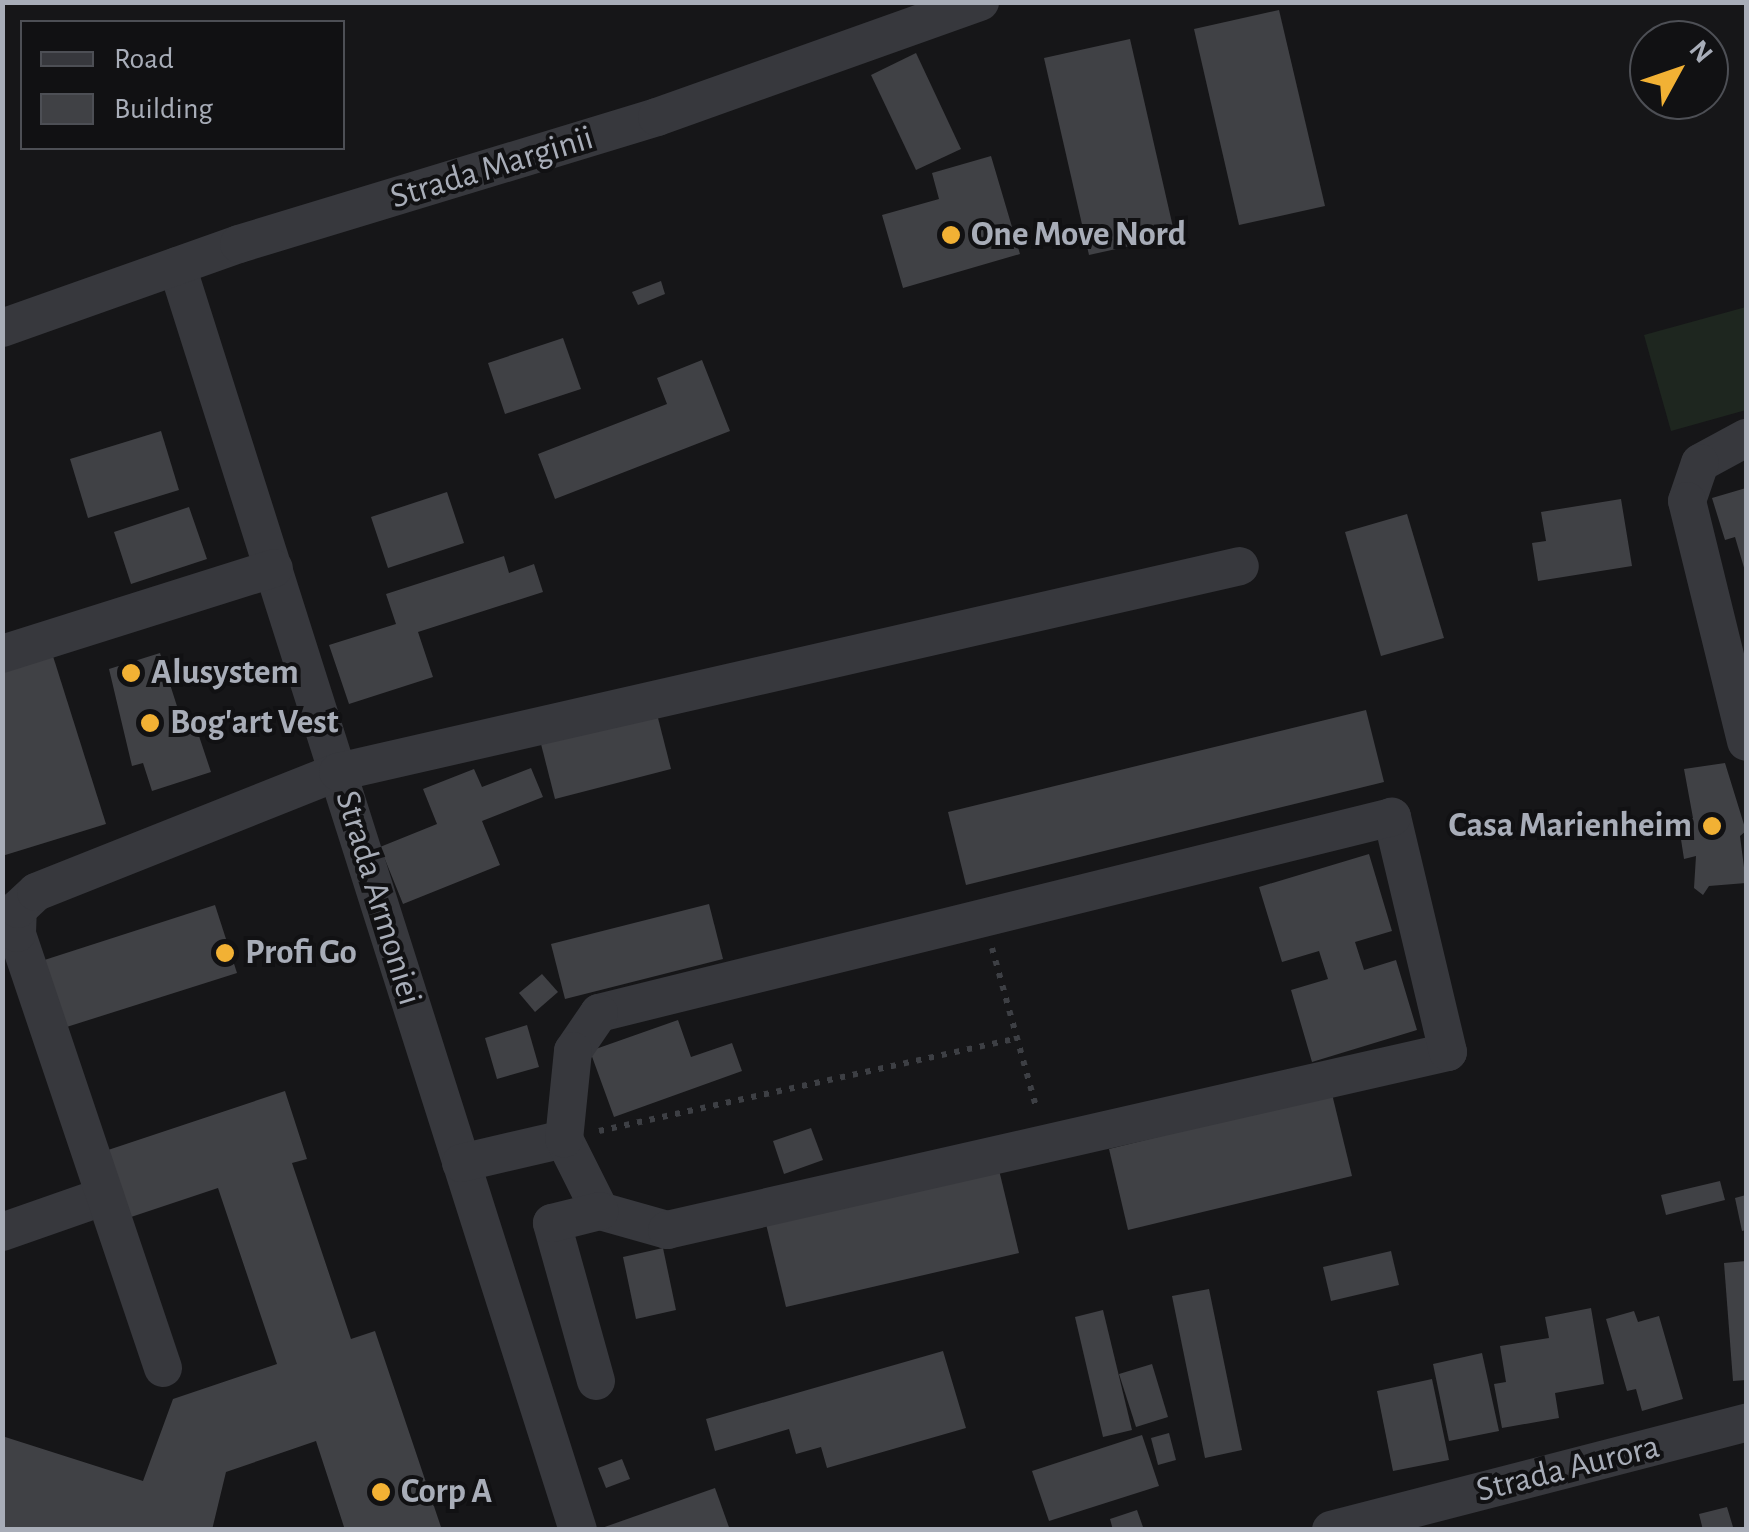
<!DOCTYPE html>
<html>
<head>
<meta charset="utf-8">
<style>
	body { margin:0 }
	#map { position:relative; width:1749px; height:1532px; overflow:hidden; background:#161618; font-family:"Alegreya Sans",sans-serif }
	div>[style] { position:absolute }
	.green>* { inset:0; background:#1e261f }
	.building>* { inset:0; background:#404145 }
	.path>* { height:6px; margin-top:-3px; transform-origin:0; background:repeating-linear-gradient(90deg,#3d3f44 0 5px,transparent 0 13px) }
	.minor>* { height:38px; margin:-19px; padding:0 19px; transform-origin:19px; border-radius:19px; background:#37383d }
	.dots>* { width:28px; height:28px; translate:-50% -50%; box-sizing:border-box; border:5px solid #111113; border-radius:50% }
	span { translate:-50% -50%; white-space:nowrap; text-align:center; line-height:1.15; -webkit-text-stroke:8px #111113; paint-order:stroke }
	.street-label { font-size:35px; color:#a8adb8 }
	.poi-label { font-size:35px; color:#a8adb8; font-weight:700 }
	.left { translate:0 -50%; text-align:left }
	.right { translate:-100% -50%; text-align:right }
	.frame { position:absolute; inset:0; border:5px solid #a8adb8; pointer-events:none }
	.legend { position:absolute; left:20px; top:20px; width:325px; height:130px; box-sizing:border-box; background:#111113; border:2px solid #4d4f55; margin:0; padding:12px 18px; list-style:none; font-size:30px; color:#a8adb8 }
	.legend li { display:flex; align-items:center; gap:20px; height:50px }
	.legend b { width:50px; border:2px solid #4d4f55 }
	.north { position:absolute; left:1629px; top:20px; width:100px; height:100px; box-sizing:border-box; background:#111113; border:2px solid #4d4f55; border-radius:50%; rotate:50deg; font-size:28px; font-weight:700; line-height:40px; text-align:center; color:#a8adb8 }
	.north::after { content:''; display:block; margin:auto; width:35px; height:45px; background:#f2b134; clip-path:polygon(50% 0,100% 100%,50% 72%,0 100%) }
</style>
</head>
<body>
<div id="map">
	<div class="green">
		<div style="clip-path:polygon(1746px 307px,1746px 410px,1671px 431px,1644px 335px)"></div>
	</div>
	<div class="building">
		<div style="clip-path:polygon(1279px 10px,1325px 206px,1239px 225px,1194px 29px)"></div>
		<div style="clip-path:polygon(1130px 39px,1175px 236px,1089px 255px,1044px 58px)"></div>
		<div style="clip-path:polygon(916px 53px,961px 149px,916px 170px,871px 75px)"></div>
		<div style="clip-path:polygon(991px 156px,1020px 254px,903px 288px,882px 215px,939px 199px,932px 173px)"></div>
		<div style="clip-path:polygon(661px 281px,665px 294px,638px 305px,632px 292px)"></div>
		<div style="clip-path:polygon(563px 338px,581px 389px,505px 414px,488px 363px)"></div>
		<div style="clip-path:polygon(702px 360px,730px 431px,555px 499px,538px 454px,667px 404px,657px 378px)"></div>
		<div style="clip-path:polygon(161px 431px,179px 490px,88px 518px,70px 459px)"></div>
		<div style="clip-path:polygon(1746px 488px,1746px 571px,1745px 571px,1735px 537px,1725px 540px,1712px 498px)"></div>
		<div style="clip-path:polygon(447px 492px,464px 543px,388px 568px,371px 517px)"></div>
		<div style="clip-path:polygon(1621px 499px,1632px 566px,1538px 581px,1532px 543px,1546px 541px,1541px 512px)"></div>
		<div style="clip-path:polygon(189px 507px,207px 559px,131px 584px,114px 532px)"></div>
		<div style="clip-path:polygon(1407px 514px,1444px 638px,1381px 656px,1345px 532px)"></div>
		<div style="clip-path:polygon(504px 556px,509px 573px,534px 564px,543px 592px,418px 632px,433px 677px,349px 704px,329px 645px,396px 624px,386px 594px)"></div>
		<div style="clip-path:polygon(52px 653px,106px 824px,2px 856px,2px 668px)"></div>
		<div style="clip-path:polygon(160px 653px,183px 725px,194px 721px,211px 772px,152px 791px,143px 763px,132px 766px,109px 669px)"></div>
		<div style="clip-path:polygon(1366px 710px,1384px 782px,966px 885px,948px 812px)"></div>
		<div style="clip-path:polygon(657px 714px,671px 769px,555px 799px,541px 744px)"></div>
		<div style="clip-path:polygon(1725px 763px,1746px 831px,1740px 836px,1746px 883px,1709px 886px,1703px 895px,1694px 888px,1696px 856px,1684px 859px,1678px 820px,1693px 818px,1684px 769px)"></div>
		<div style="clip-path:polygon(531px 768px,543px 797px,482px 821px,500px 865px,403px 904px,380px 847px,437px 824px,423px 789px,474px 769px,482px 787px)"></div>
		<div style="clip-path:polygon(1369px 854px,1392px 931px,1355px 942px,1364px 970px,1396px 960px,1417px 1030px,1312px 1062px,1291px 990px,1328px 979px,1319px 951px,1282px 962px,1259px 887px)"></div>
		<div style="clip-path:polygon(709px 904px,723px 959px,565px 999px,551px 944px)"></div>
		<div style="clip-path:polygon(215px 905px,237px 973px,54px 1031px,32px 964px)"></div>
		<div style="clip-path:polygon(542px 974px,558px 992px,535px 1012px,519px 993px)"></div>
		<div style="clip-path:polygon(678px 1020px,691px 1057px,732px 1043px,742px 1071px,614px 1117px,590px 1051px)"></div>
		<div style="clip-path:polygon(527px 1025px,539px 1067px,497px 1079px,485px 1038px)"></div>
		<div style="clip-path:polygon(285px 1091px,307px 1159px,292px 1163px,351px 1339px,375px 1331px,442px 1530px,345px 1530px,316px 1441px,226px 1472px,212px 1530px,2px 1527px,2px 1436px,143px 1481px,173px 1399px,277px 1364px,218px 1188px,125px 1219px,102px 1152px)"></div>
		<div style="clip-path:polygon(1332px 1094px,1352px 1176px,1128px 1230px,1109px 1149px)"></div>
		<div style="clip-path:polygon(811px 1128px,823px 1160px,784px 1174px,773px 1141px)"></div>
		<div style="clip-path:polygon(999px 1170px,1019px 1253px,786px 1307px,766px 1224px)"></div>
		<div style="clip-path:polygon(1720px 1181px,1725px 1200px,1666px 1215px,1661px 1195px)"></div>
		<div style="clip-path:polygon(1746px 1195px,1746px 1230px,1742px 1231px,1735px 1198px)"></div>
		<div style="clip-path:polygon(663px 1248px,676px 1310px,636px 1319px,623px 1257px)"></div>
		<div style="clip-path:polygon(1391px 1251px,1399px 1285px,1331px 1301px,1323px 1267px)"></div>
		<div style="clip-path:polygon(1746px 1261px,1746px 1380px,1733px 1381px,1724px 1263px)"></div>
		<div style="clip-path:polygon(1209px 1289px,1242px 1450px,1205px 1458px,1172px 1296px)"></div>
		<div style="clip-path:polygon(1591px 1308px,1604px 1384px,1555px 1393px,1559px 1418px,1502px 1428px,1494px 1384px,1506px 1382px,1500px 1346px,1549px 1338px,1545px 1317px)"></div>
		<div style="clip-path:polygon(1103px 1310px,1132px 1430px,1103px 1437px,1075px 1317px)"></div>
		<div style="clip-path:polygon(1634px 1311px,1638px 1322px,1659px 1316px,1683px 1399px,1642px 1411px,1636px 1389px,1627px 1391px,1606px 1319px)"></div>
		<div style="clip-path:polygon(943px 1351px,966px 1428px,827px 1468px,821px 1447px,796px 1454px,789px 1429px,715px 1451px,706px 1419px)"></div>
		<div style="clip-path:polygon(1482px 1353px,1499px 1431px,1449px 1441px,1433px 1364px)"></div>
		<div style="clip-path:polygon(1152px 1364px,1168px 1417px,1136px 1427px,1119px 1374px)"></div>
		<div style="clip-path:polygon(1432px 1379px,1449px 1460px,1393px 1471px,1377px 1391px)"></div>
		<div style="clip-path:polygon(1169px 1433px,1176px 1460px,1158px 1465px,1151px 1438px)"></div>
		<div style="clip-path:polygon(1142px 1435px,1159px 1486px,1049px 1521px,1032px 1471px)"></div>
		<div style="clip-path:polygon(622px 1459px,630px 1479px,606px 1488px,598px 1468px)"></div>
		<div style="clip-path:polygon(715px 1488px,730px 1530px,600px 1530px,599px 1529px)"></div>
		<div style="clip-path:polygon(1727px 1507px,1733px 1527px,1746px 1530px,1703px 1530px,1699px 1514px)"></div>
		<div style="clip-path:polygon(1137px 1510px,1144px 1530px,1113px 1530px,1110px 1519px)"></div>
	</div>
	<div class="path">
		<div style="left:992px;top:948px;width:168px;rotate:74.5deg"></div>
		<div style="left:599px;top:1131px;width:428px;rotate:-12.5deg"></div>
	</div>
	<div class="minor">
		<div style="left:177px;top:266px;width:1326px;rotate:72.4deg"></div>
		<div style="left:2px;top:328px;width:251px;rotate:-19.5deg"></div>
		<div style="left:239px;top:244px;width:437px;rotate:-16.9deg"></div>
		<div style="left:657px;top:117px;width:343px;rotate:-19.6deg"></div>
		<div style="left:1746px;top:438px;width:52px;rotate:151.5deg"></div>
		<div style="left:1700px;top:463px;width:40px;rotate:108.9deg"></div>
		<div style="left:1687px;top:501px;width:248px;rotate:76.2deg"></div>
		<div style="left:2px;top:654px;width:285px;rotate:-17.5deg"></div>
		<div style="left:461px;top:1163px;width:106px;rotate:-13.1deg"></div>
		<div style="left:564px;top:1139px;width:80px;rotate:63.4deg"></div>
		<div style="left:600px;top:1211px;width:70px;rotate:15.8deg"></div>
		<div style="left:667px;top:1230px;width:801px;rotate:-12.84deg"></div>
		<div style="left:1448px;top:1052px;width:242px;rotate:-103.4deg"></div>
		<div style="left:1392px;top:817px;width:817px;rotate:166.12deg"></div>
		<div style="left:599px;top:1013px;width:46px;rotate:124.4deg"></div>
		<div style="left:573px;top:1051px;width:88px;rotate:95.8deg"></div>
		<div style="left:2px;top:1232px;width:109px;rotate:-19.3deg"></div>
		<div style="left:163px;top:1368px;width:459px;rotate:-108.6deg"></div>
		<div style="left:17px;top:933px;width:24px;rotate:-88deg"></div>
		<div style="left:18px;top:909px;width:25px;rotate:-43deg"></div>
		<div style="left:36px;top:892px;width:325px;rotate:-21.7deg"></div>
		<div style="left:338px;top:772px;width:925px;rotate:-12.86deg"></div>
		<div style="left:596px;top:1381px;width:164px;rotate:-105.6deg"></div>
		<div style="left:552px;top:1223px;width:49px;rotate:-14deg"></div>
		<div style="left:1331px;top:1530px;width:429px;rotate:-14.5deg"></div>
	</div>
	<div class="dots">
		<div style="left:951px;top:235px;background:#f2b134"></div>
		<div style="left:131px;top:673px;background:#f2b134"></div>
		<div style="left:150px;top:723px;background:#f2b134"></div>
		<div style="left:1712px;top:826px;background:#f2b134"></div>
		<div style="left:225px;top:953px;background:#f2b134"></div>
		<div style="left:381px;top:1492px;background:#f2b134"></div>
	</div>
	<div class="street-label">
		<span style="left:492px;top:168px;rotate:-17deg">Strada Marginii</span>
		<span style="left:378px;top:898px;rotate:73deg">Strada Armoniei</span>
		<span style="left:1568px;top:1469px;rotate:-14deg">Strada Aurora</span>
	</div>
	<div class="poi-label">
		<span class="left" style="left:971px;top:235px">One Move Nord</span>
		<span class="left" style="left:151px;top:673px">Alusystem</span>
		<span class="left" style="left:170px;top:723px">Bog'art Vest</span>
		<span class="right" style="left:1692px;top:826px">Casa Marienheim</span>
		<span class="left" style="left:245px;top:953px">Profi Go</span>
		<span class="left" style="left:401px;top:1492px">Corp A</span>
	</div>
	<div class="frame"></div>
	<ul class="legend">
	<li><b style="height:12px;background:#37383d"></b>Road</li>
	<li><b style="height:28px;background:#404145"></b>Building</li>
	</ul>
	<div class="north">N</div>
</div>
</body>
</html>
